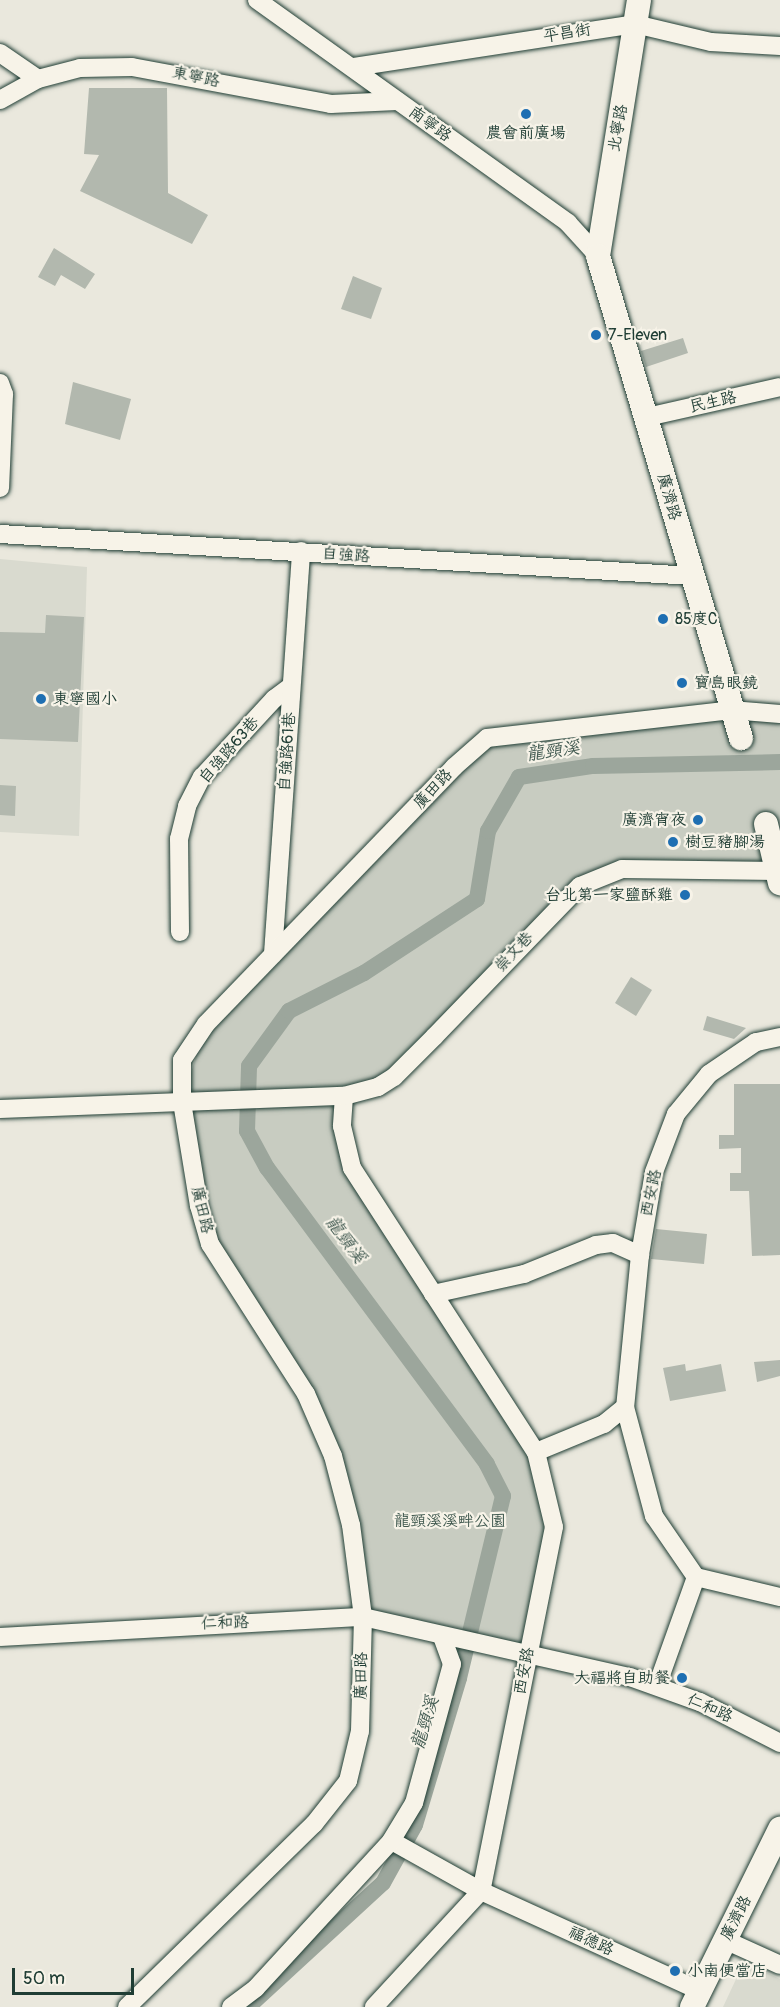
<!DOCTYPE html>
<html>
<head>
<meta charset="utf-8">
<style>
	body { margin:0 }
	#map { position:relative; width:780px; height:2007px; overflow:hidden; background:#eae8dd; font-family:Pangolin,"LXGW WenKai TC",sans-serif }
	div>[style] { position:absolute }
	.built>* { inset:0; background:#d9dacf }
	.green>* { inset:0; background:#c8ccc1 }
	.canal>* { height:16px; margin:-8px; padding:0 8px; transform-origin:8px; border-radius:8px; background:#9ca69c }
	.building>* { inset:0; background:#b2b8ae }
	.roads { filter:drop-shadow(0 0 2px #1f3d34) drop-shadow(0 0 2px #1f3d34) }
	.minor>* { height:18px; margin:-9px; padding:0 9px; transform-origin:9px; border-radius:9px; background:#f7f3e8 }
	.major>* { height:24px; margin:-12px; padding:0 12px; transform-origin:12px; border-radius:12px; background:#f7f3e8 }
	.dots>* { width:16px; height:16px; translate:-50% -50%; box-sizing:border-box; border:3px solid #f7f3e8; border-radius:50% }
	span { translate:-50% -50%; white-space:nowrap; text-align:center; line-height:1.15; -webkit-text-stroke:4.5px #f7f3e8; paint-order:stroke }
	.street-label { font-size:16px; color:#1f3d34 }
	.poi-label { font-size:16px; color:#1f3d34 }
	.left { translate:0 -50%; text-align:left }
	.right { translate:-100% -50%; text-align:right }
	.park-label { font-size:16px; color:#415a50 }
	.water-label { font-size:18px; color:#445c53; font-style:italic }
	.scale { position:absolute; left:12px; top:1968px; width:122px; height:27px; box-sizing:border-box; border:3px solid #1f3d34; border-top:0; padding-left:8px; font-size:18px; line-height:21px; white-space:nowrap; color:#1f3d34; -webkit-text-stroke:4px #f7f3e8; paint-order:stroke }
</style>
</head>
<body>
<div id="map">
	<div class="built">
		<div style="clip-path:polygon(0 559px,87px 567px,79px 836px,0 832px)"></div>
		<div style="clip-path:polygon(744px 1962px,780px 1979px,780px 2007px,723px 2007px)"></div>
	</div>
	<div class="green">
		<div style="clip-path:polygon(780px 714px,780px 875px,622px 869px,580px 886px,394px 1077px,344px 1096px,352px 1168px,536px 1452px,554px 1527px,527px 1655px,363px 1617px,333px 1456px,210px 1244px,182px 1102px,206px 1024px,487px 738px)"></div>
	</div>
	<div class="canal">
		<div style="left:248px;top:2007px;width:183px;rotate:-42.6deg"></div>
		<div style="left:383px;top:1883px;width:66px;rotate:-61.1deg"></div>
		<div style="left:415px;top:1825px;width:153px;rotate:-73.3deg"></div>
		<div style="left:459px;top:1678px;width:187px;rotate:-76.4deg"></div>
		<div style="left:503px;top:1496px;width:36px;rotate:-117deg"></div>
		<div style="left:487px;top:1464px;width:369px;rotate:-126.6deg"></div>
		<div style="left:267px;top:1168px;width:42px;rotate:-118.4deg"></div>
		<div style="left:247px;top:1131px;width:65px;rotate:-88.2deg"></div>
		<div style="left:249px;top:1066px;width:68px;rotate:-54deg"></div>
		<div style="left:289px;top:1011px;width:84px;rotate:-26.9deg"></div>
		<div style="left:364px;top:973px;width:135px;rotate:-33.2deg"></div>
		<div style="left:477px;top:899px;width:69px;rotate:-80.8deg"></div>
		<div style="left:488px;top:831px;width:62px;rotate:-60.1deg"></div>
		<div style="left:519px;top:777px;width:75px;rotate:-8.5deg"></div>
		<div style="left:593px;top:766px;width:187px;rotate:-1.2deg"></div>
	</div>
	<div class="building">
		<div style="clip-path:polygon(89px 88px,167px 88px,168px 193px,208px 215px,192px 244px,80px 191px,99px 155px,84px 154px)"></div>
		<div style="clip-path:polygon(54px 248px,95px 274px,85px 289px,61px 275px,55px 286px,38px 277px)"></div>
		<div style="clip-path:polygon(353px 276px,382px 288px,371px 319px,341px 309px)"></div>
		<div style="clip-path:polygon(683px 338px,688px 353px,646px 367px,641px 351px)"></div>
		<div style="clip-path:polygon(73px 382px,131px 399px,120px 440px,65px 424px)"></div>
		<div style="clip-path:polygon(46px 615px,84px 617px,78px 742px,0 739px,0 632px,45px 633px)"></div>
		<div style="clip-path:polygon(0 785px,16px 786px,15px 816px,0 815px)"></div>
		<div style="clip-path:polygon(631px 977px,652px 990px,636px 1016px,615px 1003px)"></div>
		<div style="clip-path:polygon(707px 1016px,746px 1028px,734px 1039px,703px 1030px)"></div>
		<div style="clip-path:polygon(734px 1084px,780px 1084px,780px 1255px,752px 1256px,749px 1191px,730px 1191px,730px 1173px,741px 1173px,741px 1148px,719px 1149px,719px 1135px,734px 1135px)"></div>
		<div style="clip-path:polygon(656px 1229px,707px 1234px,704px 1264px,651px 1259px)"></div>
		<div style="clip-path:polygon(780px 1360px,780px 1376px,757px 1382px,754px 1362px)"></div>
		<div style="clip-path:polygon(685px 1364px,686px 1371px,721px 1364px,726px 1391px,670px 1401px,663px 1368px)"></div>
	</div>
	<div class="roads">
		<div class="minor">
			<div style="left:257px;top:0;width:383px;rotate:35.6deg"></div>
			<div style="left:568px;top:223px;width:45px;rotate:47.7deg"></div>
			<div style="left:0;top:53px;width:46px;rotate:34.4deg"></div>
			<div style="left:354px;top:67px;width:284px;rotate:-8.7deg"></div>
			<div style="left:635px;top:24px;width:78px;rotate:13.3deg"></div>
			<div style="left:711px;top:42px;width:69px;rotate:3.3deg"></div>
			<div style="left:0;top:100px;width:43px;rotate:-28.9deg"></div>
			<div style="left:38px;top:79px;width:43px;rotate:-14.7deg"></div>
			<div style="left:80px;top:68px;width:52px;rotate:-1.1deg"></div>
			<div style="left:132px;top:67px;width:202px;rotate:10.5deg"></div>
			<div style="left:331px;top:104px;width:66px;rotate:-2.6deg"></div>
			<div style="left:0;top:383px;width:12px;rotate:70deg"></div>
			<div style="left:4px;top:394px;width:94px;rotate:92.4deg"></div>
			<div style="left:647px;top:417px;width:136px;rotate:-12.7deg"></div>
			<div style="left:0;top:534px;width:693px;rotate:3.47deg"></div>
			<div style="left:180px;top:932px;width:93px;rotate:-90.6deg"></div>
			<div style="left:179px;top:839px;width:34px;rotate:-76deg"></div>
			<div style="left:187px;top:806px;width:33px;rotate:-63deg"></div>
			<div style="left:202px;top:777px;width:106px;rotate:-47.3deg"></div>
			<div style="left:274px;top:699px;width:21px;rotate:-37deg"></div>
			<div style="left:273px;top:954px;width:404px;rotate:-86deg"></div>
			<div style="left:780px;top:1037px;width:25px;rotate:168deg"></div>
			<div style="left:756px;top:1042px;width:57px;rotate:145.8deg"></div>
			<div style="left:709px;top:1074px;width:52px;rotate:129.5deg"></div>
			<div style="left:676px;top:1114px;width:62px;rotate:110.8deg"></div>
			<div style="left:654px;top:1172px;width:84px;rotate:99.6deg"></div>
			<div style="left:640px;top:1255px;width:153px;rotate:95.6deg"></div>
			<div style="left:625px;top:1407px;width:113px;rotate:75.1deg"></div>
			<div style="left:654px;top:1516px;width:74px;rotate:55.5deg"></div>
			<div style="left:696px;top:1577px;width:86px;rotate:13.4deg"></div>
			<div style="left:344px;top:1096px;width:30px;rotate:94deg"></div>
			<div style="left:342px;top:1126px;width:43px;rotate:76.6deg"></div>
			<div style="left:352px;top:1168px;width:338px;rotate:57.1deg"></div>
			<div style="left:536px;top:1452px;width:77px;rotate:76.5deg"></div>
			<div style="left:554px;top:1527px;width:371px;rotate:101.3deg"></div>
			<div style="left:481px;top:1891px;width:158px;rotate:132.7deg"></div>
			<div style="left:0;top:1109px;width:344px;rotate:-2.2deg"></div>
			<div style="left:344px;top:1096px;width:35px;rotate:-15deg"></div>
			<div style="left:378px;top:1087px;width:19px;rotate:-32deg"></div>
			<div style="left:394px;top:1077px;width:57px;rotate:-45deg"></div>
			<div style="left:434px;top:1037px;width:210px;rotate:-46deg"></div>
			<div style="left:580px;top:886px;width:45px;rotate:-22deg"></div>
			<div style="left:622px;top:869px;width:155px;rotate:0.7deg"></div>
			<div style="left:433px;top:1294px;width:93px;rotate:-12.4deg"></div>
			<div style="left:524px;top:1274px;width:78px;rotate:-21.9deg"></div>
			<div style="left:596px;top:1245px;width:17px;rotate:-7deg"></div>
			<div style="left:613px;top:1243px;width:30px;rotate:24deg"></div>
			<div style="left:536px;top:1452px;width:74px;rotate:-22.4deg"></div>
			<div style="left:604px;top:1424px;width:27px;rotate:-39deg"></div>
			<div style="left:0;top:1637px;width:364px;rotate:-3.2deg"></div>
			<div style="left:363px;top:1617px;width:274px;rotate:12.7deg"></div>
			<div style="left:630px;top:1677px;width:74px;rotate:19.7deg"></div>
			<div style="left:700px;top:1702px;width:90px;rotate:27.1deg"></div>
			<div style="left:657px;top:1686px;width:116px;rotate:-70.3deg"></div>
			<div style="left:397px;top:1844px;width:96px;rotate:29.2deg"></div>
			<div style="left:481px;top:1891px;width:241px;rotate:24.5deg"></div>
			<div style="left:725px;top:1940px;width:60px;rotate:24.4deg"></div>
			<div style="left:127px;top:2007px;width:262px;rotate:-44.4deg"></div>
			<div style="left:314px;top:1824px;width:55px;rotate:-51.7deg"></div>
			<div style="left:348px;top:1781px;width:51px;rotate:-76.5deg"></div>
			<div style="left:360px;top:1731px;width:114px;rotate:-88.5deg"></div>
			<div style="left:363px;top:1617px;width:93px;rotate:-97.4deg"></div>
			<div style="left:351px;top:1525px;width:71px;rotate:-104.6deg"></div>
			<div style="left:333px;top:1456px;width:68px;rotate:-113.5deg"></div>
			<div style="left:306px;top:1394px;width:178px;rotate:-122.6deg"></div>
			<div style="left:210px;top:1244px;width:40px;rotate:-106deg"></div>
			<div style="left:199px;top:1206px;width:105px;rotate:-99.3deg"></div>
			<div style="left:182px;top:1102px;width:42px;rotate:-90deg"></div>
			<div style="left:182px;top:1060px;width:43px;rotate:-56.3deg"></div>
			<div style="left:206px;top:1024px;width:357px;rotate:-46deg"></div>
			<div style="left:454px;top:767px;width:44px;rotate:-41.3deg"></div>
			<div style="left:487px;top:738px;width:246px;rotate:-6.5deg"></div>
			<div style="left:731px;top:710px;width:49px;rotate:4.7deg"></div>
			<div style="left:231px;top:2007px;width:31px;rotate:-37deg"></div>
			<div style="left:256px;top:1988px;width:200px;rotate:-47.4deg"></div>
			<div style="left:391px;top:1841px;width:44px;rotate:-58.8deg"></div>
			<div style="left:414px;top:1803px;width:144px;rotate:-74.7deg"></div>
			<div style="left:452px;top:1664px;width:30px;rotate:-110deg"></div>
		</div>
		<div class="major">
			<div style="left:639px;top:0;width:259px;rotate:99.1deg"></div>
			<div style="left:598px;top:256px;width:503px;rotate:73.48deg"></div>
			<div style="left:766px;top:824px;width:61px;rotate:76.7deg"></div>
			<div style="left:692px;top:2007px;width:199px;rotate:-63.7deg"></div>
		</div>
	</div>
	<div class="dots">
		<div style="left:526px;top:114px;background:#1f6fb2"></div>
		<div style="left:596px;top:335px;background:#1f6fb2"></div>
		<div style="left:663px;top:619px;background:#1f6fb2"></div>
		<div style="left:682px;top:683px;background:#1f6fb2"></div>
		<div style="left:41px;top:699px;background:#1f6fb2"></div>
		<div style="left:698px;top:820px;background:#1f6fb2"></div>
		<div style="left:673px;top:842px;background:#1f6fb2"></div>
		<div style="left:685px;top:895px;background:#1f6fb2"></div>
		<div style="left:682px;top:1678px;background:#1f6fb2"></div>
		<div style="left:675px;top:1971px;background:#1f6fb2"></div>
	</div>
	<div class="street-label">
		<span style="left:567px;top:33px;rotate:-9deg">平昌街</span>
		<span style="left:196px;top:77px;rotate:11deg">東寧路</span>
		<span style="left:430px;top:124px;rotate:36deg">南寧路</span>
		<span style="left:618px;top:128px;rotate:-80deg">北寧路</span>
		<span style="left:713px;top:402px;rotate:-13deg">民生路</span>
		<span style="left:669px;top:497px;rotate:74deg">廣濟路</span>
		<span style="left:346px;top:555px;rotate:4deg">自強路</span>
		<span style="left:229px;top:750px;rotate:-49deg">自強路63巷</span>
		<span style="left:287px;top:752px;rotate:-86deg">自強路61巷</span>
		<span style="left:433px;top:789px;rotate:-47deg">廣田路</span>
		<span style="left:514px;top:952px;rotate:-47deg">崇文巷</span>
		<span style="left:651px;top:1193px;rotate:-78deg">西安路</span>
		<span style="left:202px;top:1210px;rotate:76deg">廣田路</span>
		<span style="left:225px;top:1623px;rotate:-2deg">仁和路</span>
		<span style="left:524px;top:1671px;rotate:-79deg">西安路</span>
		<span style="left:361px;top:1676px;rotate:-89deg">廣田路</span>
		<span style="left:710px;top:1708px;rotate:24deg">仁和路</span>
		<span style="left:736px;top:1918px;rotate:-63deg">廣濟路</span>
		<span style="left:591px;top:1941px;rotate:25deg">福德路</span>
	</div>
	<div class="poi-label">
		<span style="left:526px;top:133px">農會前廣場</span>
		<span class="left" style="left:608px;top:335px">7-Eleven</span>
		<span class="left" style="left:675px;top:619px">85度C</span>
		<span class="left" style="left:694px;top:683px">寶島眼鏡</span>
		<span class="left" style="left:53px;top:699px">東寧國小</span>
		<span class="right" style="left:686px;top:820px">廣濟宵夜</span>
		<span class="left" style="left:685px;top:842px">樹豆豬腳湯</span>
		<span class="right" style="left:673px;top:895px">台北第一家鹽酥雞</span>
		<span class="right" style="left:670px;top:1678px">大福將自助餐</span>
		<span class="left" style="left:687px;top:1971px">小南便當店</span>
	</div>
	<div class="park-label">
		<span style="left:450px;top:1521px">龍頸溪溪畔公園</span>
	</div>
	<div class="water-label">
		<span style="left:553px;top:752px;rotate:-8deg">龍頸溪</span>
		<span style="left:345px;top:1240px;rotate:53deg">龍頸溪</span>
		<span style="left:426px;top:1723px;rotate:-73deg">龍頸溪</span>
	</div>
	<div class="scale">50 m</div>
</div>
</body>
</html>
